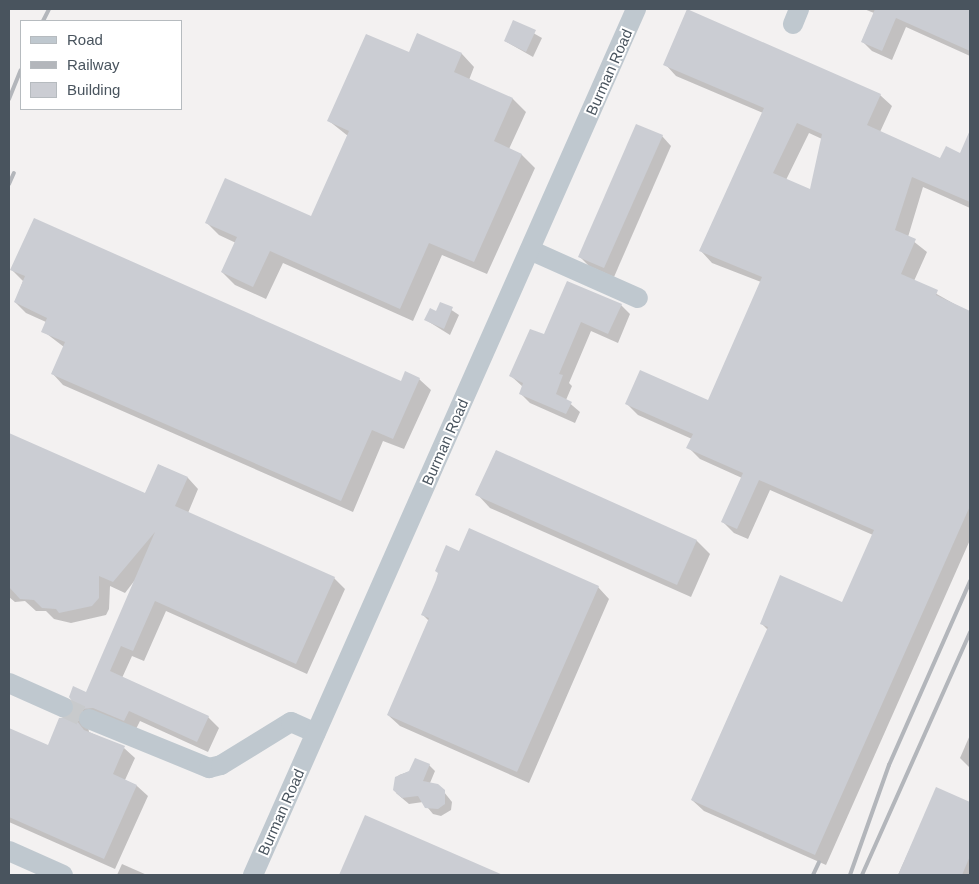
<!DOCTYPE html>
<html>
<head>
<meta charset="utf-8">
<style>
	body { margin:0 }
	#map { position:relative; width:979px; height:884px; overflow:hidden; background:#f3f1f1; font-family:Arial,sans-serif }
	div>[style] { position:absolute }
	.shadow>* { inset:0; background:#0003 }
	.building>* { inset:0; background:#cbcdd3 }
	.minor-tunnel>* { height:20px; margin-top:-10px; transform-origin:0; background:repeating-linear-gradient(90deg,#c8cacc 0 20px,transparent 0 30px) }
	.minor>* { height:20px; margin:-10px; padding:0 10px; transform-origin:10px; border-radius:10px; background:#bfc8cf }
	.rail>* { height:4px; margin:-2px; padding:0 2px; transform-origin:2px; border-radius:2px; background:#b3b6bb }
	span { translate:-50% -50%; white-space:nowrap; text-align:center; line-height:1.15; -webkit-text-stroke:4px #fff; paint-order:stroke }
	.street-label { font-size:15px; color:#49545e }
	.frame { position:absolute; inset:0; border:10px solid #49545e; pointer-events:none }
	.legend { position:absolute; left:20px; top:20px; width:162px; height:90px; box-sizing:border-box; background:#fff; border:1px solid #b6bbbf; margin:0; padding:6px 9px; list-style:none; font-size:15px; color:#49545e }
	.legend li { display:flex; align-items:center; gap:10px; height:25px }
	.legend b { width:25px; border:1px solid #b6bbbf }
</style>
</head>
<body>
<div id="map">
	<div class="shadow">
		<div style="clip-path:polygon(864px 9px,970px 9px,970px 56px,906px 27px,892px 60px,872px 51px,862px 41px,874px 13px)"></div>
		<div style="clip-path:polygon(514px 22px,542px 38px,533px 57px,505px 41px)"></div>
		<div style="clip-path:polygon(417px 35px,462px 54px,474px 67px,469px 80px,513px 99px,526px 112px,509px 149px,522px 155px,535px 168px,487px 274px,442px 255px,413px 321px,283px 263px,266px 299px,235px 285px,222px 272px,236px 243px,219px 235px,207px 223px,312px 218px,348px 136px,329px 121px,409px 54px)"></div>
		<div style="clip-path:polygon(evenodd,665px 64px,880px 95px,892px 106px,880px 132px,941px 159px,961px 154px,970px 138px,970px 208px,923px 187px,908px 237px,927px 252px,914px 281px,970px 313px,970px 540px,826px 865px,704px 811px,692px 800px,768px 630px,761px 623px,842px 604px,873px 535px,770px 490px,748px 539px,734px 533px,723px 522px,742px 478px,700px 459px,688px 447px,692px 439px,638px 415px,626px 403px,708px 402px,761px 282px,712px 263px,701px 251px,763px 113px,676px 76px,665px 64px,809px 133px,822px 139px,811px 190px,786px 180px,809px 133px)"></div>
		<div style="clip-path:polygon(662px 136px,671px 146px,614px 277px,589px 266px,579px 256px)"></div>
		<div style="clip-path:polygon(12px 270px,401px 382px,419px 379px,431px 390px,404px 449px,383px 441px,353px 512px,63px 385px,52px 373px,64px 347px,43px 331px,46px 322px,26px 313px,15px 302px,23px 281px)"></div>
		<div style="clip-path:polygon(441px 303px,459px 315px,450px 335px,426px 320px,437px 312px)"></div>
		<div style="clip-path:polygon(621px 305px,630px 314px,618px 343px,591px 331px,569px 383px,572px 386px,566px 400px,580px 412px,575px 423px,530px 403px,521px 394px,523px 387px,511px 376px,544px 336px)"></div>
		<div style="clip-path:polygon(9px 434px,145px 494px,159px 465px,188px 478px,198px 489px,188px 513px,334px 578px,345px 589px,307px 674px,166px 611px,144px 661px,132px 656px,122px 678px,208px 717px,219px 728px,208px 752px,140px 721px,135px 731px,88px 726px,89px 732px,124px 748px,135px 758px,125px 780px,137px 786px,148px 796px,115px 869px,9px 822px,9px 729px,48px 746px,87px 694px,135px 580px,125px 593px,110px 586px,109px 609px,106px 615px,71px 623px,54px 619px,46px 611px,36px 611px,25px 601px,15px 602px,9px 597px)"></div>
		<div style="clip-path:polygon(496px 451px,697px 541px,710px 554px,691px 597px,490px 508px,477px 494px)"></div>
		<div style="clip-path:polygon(459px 553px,598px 587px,609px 599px,529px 783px,400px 726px,388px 715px,429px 621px,423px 615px)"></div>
		<div style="clip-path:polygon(970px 735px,970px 768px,960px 758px)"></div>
		<div style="clip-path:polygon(429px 765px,435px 771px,430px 783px,444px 792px,452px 802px,451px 810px,441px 816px,433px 814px,423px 802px,409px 804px,396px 793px,395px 781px,399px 775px)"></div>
		<div style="clip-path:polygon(937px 789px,970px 803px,970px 875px,898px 875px)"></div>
		<div style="clip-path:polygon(366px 817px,500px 875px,340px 875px)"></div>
		<div style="clip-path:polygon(122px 864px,147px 875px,117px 875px)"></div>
	</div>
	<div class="building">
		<div style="clip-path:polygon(evenodd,687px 9px,881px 94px,867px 125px,940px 158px,946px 146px,960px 153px,970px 130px,970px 202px,912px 177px,895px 230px,916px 239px,901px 274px,938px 290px,936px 295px,970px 311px,970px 506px,815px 855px,691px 800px,768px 627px,760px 624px,780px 575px,842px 602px,874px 530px,759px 480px,737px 529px,721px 522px,743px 473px,686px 448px,693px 434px,625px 404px,640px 370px,708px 400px,762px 277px,699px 251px,764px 108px,663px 65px,687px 9px,797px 123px,822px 134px,810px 189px,773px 173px,797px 123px)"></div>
		<div style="clip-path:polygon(875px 9px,970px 9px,970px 51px,896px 18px,882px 51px,861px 42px)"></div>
		<div style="clip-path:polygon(513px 20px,536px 30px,526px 52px,504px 41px)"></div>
		<div style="clip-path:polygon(417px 33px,462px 53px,454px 72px,513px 98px,494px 141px,522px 154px,474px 262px,429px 243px,400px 309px,270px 251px,253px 287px,221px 272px,237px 237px,205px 223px,225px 178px,311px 216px,349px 131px,327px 121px,366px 34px,409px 52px)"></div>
		<div style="clip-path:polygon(636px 124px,663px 135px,604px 268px,578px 257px)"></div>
		<div style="clip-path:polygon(34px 218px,401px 381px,405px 371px,420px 378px,393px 439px,372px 430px,341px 501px,51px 374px,65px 342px,41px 332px,47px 318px,14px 302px,25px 276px,10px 270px)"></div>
		<div style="clip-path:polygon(567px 281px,622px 304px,608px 334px,581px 322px,559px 374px,563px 375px,556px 394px,572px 402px,566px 414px,519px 394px,523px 383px,509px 376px,530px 329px,544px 334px)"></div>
		<div style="clip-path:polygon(440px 302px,453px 307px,444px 329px,424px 320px,430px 308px,436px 311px)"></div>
		<div style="clip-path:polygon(9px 433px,145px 493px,158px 464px,188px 477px,175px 506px,335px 577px,296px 664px,155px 601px,133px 651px,121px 646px,110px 671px,209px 716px,197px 742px,129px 711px,124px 721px,93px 708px,82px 709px,78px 714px,77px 721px,84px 730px,125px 746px,113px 774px,137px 785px,104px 859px,9px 817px,9px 728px,48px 745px,59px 718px,70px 717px,74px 712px,75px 705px,69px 697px,73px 686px,86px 692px,155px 532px,113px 582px,99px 576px,99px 598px,92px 606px,59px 613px,56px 609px,42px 608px,34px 600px,20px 599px,9px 587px)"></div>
		<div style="clip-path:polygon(496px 450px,697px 540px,677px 585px,475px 495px)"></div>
		<div style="clip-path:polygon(469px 528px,599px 586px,517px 772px,387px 715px,429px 618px,421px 615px,436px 580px,438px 573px,435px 571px,446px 545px,459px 551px)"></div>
		<div style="clip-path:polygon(415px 758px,430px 764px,423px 781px,438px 784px,445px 790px,445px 804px,438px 809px,425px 808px,418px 796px,402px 798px,393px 790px,395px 777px,409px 771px)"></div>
		<div style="clip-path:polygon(936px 787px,970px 802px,970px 856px,962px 875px,898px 875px)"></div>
		<div style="clip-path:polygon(365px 815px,503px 875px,339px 875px)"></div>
	</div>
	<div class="minor-tunnel">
		<div style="left:63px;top:707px;width:29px;rotate:25deg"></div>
	</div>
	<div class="minor">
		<div style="left:793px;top:24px;width:16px;rotate:-68deg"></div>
		<div style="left:530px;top:250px;width:118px;rotate:24deg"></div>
		<div style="left:9px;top:683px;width:59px;rotate:24deg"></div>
		<div style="left:89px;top:719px;width:130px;rotate:22.2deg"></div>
		<div style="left:209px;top:768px;width:12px;rotate:-14deg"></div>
		<div style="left:221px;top:765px;width:82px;rotate:-31.6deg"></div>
		<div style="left:291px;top:722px;width:27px;rotate:24deg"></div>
		<div style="left:9px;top:851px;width:59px;rotate:24deg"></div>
		<div style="left:253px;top:875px;width:947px;rotate:-66.14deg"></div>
	</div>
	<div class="rail">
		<div style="left:43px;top:21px;width:13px;rotate:-63deg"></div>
		<div style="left:9px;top:99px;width:31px;rotate:-68deg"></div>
		<div style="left:9px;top:184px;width:12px;rotate:-66deg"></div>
		<div style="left:813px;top:875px;width:14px;rotate:-65deg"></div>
		<div style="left:850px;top:875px;width:117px;rotate:-70.5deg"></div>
		<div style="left:889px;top:765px;width:201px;rotate:-66.2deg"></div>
		<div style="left:862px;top:875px;width:266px;rotate:-66deg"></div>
	</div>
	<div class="street-label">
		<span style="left:609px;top:72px;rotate:-66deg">Burman Road</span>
		<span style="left:445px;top:442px;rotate:-66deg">Burman Road</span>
		<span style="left:281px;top:812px;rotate:-66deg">Burman Road</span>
	</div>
	<div class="frame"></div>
	<ul class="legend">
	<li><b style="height:6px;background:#bfc8cf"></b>Road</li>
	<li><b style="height:6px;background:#b3b6bb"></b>Railway</li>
	<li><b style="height:14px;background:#cbcdd3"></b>Building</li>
	</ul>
</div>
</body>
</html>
